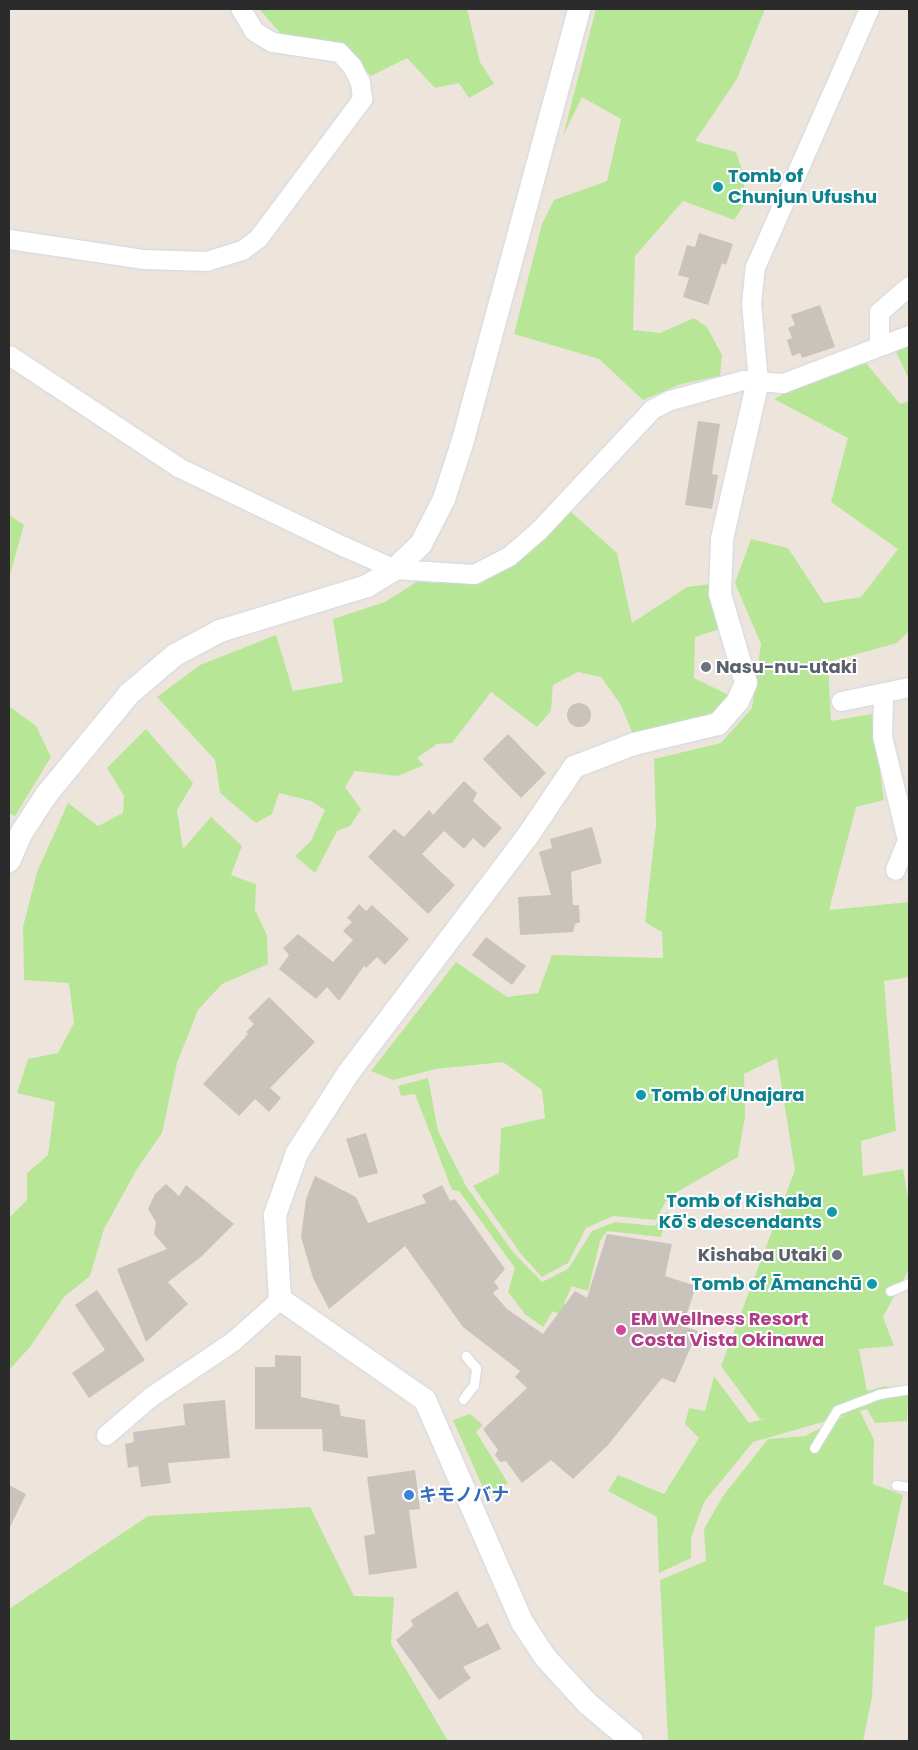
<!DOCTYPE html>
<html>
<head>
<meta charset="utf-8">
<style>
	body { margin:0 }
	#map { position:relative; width:918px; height:1750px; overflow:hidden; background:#ede5dc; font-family:Poppins,"Noto Sans JP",sans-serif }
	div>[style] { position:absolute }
	.green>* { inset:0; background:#b7e796 }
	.building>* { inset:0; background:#c9c3bb }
	.round { border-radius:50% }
	.roads { filter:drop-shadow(0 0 1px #d1d6e4) drop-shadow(0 0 1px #d1d6e4) }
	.service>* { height:9px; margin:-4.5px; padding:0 4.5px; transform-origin:4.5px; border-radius:4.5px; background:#fff }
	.minor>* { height:19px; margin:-9.5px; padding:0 9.5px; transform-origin:9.5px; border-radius:9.5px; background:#fff }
	.tertiary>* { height:22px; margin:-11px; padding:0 11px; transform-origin:11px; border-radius:11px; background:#fff }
	.dots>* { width:14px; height:14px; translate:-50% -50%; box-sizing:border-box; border:2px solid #fff; border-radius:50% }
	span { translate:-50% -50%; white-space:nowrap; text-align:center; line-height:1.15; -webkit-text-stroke:4px #fff; paint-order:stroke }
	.culture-label { font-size:18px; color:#0d838f; font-weight:700 }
	.left { translate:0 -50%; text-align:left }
	.right { translate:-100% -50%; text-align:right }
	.worship-label { font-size:18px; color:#5b616d; font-weight:700 }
	.hotel-label { font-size:18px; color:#b23c85; font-weight:700 }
	.shop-label { font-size:18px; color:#366cbe; font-weight:700 }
	.frame { position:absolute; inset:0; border:10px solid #2b2b2b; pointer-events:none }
</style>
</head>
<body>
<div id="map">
	<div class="green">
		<div style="clip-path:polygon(467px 9px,480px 62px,494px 84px,469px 98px,459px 83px,435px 88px,407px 58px,371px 76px,347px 49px,283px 36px,260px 10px)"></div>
		<div style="clip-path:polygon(596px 9px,765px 9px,737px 79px,695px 141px,736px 152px,744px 176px,744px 205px,734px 220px,683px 201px,635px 256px,633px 330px,660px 333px,694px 318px,707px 327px,722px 355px,720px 376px,681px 384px,643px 400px,599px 359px,514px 334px,542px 224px,554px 200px,607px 181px,621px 119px,582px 97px,563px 136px)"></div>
		<div style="clip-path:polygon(909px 344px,909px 379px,895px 350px)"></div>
		<div style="clip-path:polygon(866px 363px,900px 404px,909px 401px,909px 631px,897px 643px,828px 662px,831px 721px,872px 714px,884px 800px,856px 807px,829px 910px,909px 902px,909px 977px,884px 981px,896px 1131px,861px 1141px,863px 1176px,903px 1169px,909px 1204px,909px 1269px,883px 1317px,894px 1346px,859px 1349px,867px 1391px,885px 1386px,908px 1394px,907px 1421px,875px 1423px,867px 1409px,860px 1411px,874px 1440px,873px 1484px,903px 1495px,883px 1584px,909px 1593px,909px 1616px,906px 1620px,875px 1627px,872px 1697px,863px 1741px,668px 1741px,660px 1580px,706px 1561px,704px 1529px,723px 1496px,768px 1439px,805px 1436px,847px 1415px,753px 1442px,704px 1502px,691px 1538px,691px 1558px,659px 1573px,657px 1517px,608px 1491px,618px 1475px,664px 1494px,699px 1438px,685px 1424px,689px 1408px,705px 1411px,714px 1376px,749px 1423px,767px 1418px,760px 1419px,721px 1366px,795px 1170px,777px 1058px,744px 1074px,745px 1116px,738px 1157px,668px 1197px,656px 1220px,613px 1216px,586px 1228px,568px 1263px,542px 1277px,521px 1254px,473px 1186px,499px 1173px,501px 1128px,545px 1118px,542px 1090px,503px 1062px,436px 1069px,393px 1080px,371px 1071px,456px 962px,507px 997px,538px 993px,552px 955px,663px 958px,662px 932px,645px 922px,656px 825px,654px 759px,721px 743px,752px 708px,761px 644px,735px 583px,751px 539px,788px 548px,824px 603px,861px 597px,898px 549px,831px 502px,848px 438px,774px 399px,817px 375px)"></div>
		<div style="clip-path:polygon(570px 511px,617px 553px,632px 623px,687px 587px,710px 584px,723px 628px,695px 637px,694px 678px,731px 696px,720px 712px,633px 735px,621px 705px,601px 677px,578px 672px,553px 685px,551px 711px,537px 727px,491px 692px,452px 743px,437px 744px,417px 758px,424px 765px,398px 776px,355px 771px,345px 787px,361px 809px,350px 826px,337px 831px,315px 873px,295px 856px,311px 841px,325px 810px,311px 801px,279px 793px,272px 814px,256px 823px,220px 793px,215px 760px,157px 697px,200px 665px,276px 635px,293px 691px,343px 682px,333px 619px,385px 602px,418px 581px,432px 583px,480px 579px,521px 558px)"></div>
		<div style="clip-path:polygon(9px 515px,24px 525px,9px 578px)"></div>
		<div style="clip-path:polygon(9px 706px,36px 726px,51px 757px,15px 816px,9px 813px)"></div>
		<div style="clip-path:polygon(146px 729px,193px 783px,177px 810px,183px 849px,211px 817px,242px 846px,231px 875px,256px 884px,255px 910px,267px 935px,268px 964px,222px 984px,198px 1010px,177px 1063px,162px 1133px,137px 1169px,104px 1229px,90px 1276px,64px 1297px,30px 1347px,9px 1370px,9px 1218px,27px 1200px,27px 1173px,48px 1155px,55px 1102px,17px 1093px,28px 1059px,58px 1053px,74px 1023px,69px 983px,24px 980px,23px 927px,37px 872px,68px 803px,98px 826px,123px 813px,124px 796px,107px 768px)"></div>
		<div style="clip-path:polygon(428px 1078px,438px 1131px,466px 1186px,513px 1252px,542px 1282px,568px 1269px,592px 1231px,615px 1222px,655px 1226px,668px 1210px,661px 1237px,607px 1231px,600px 1241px,588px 1291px,572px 1286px,564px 1303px,576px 1315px,571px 1322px,553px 1311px,543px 1327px,525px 1314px,508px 1292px,515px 1268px,459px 1191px,452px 1190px,415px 1094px,401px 1096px,398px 1086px)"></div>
		<div style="clip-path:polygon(470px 1414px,483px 1425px,476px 1432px,508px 1483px,487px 1497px,453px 1420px)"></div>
		<div style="clip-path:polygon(310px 1507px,354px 1596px,394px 1597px,391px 1644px,448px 1741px,9px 1741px,9px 1609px,148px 1516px)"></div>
	</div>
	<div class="building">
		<div style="clip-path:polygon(699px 233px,733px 244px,726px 265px,722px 263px,708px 305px,683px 297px,689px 278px,678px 275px,687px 245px,695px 247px)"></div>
		<div style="clip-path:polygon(820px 305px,835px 347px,802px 358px,800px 353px,792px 356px,787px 340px,792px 338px,788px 328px,795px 325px,791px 315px)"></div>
		<div style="clip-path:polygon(698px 421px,720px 424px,712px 474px,718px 475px,712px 509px,685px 505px)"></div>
		<div class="round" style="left:567px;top:703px;width:24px;height:24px"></div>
		<div style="clip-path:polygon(508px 734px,546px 773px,521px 798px,483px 759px)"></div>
		<div style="clip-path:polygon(464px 781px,477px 793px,473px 801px,502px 828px,484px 848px,473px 838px,464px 849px,444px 831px,422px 854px,455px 885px,428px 914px,368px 857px,394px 829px,404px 837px,429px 810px,433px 815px)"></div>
		<div style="clip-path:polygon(592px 827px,602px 863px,571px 872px,573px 905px,579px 905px,580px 922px,575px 924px,573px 932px,520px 935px,518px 897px,551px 895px,539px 852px,552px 848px,550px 839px)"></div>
		<div style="clip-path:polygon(359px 904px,366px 911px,372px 905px,409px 939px,385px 965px,377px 957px,366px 968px,364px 966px,339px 1001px,327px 987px,316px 999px,279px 969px,289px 955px,283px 948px,298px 934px,333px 962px,353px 940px,343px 931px,352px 922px,347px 918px)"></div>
		<div style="clip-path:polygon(486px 937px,526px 966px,512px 985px,472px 955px)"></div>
		<div style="clip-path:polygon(269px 997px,315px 1042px,270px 1088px,281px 1098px,269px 1112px,255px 1099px,239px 1116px,203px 1084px,248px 1034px,246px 1032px,254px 1024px,248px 1018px)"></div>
		<div style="clip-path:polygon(366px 1133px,378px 1173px,359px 1178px,346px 1139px)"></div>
		<div style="clip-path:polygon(315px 1176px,356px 1197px,368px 1223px,426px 1203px,422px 1195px,442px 1185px,450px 1201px,455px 1199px,505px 1269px,494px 1282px,499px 1288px,493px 1293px,507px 1309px,543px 1334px,575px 1291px,587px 1298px,607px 1234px,672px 1244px,665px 1276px,696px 1286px,683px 1326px,698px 1331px,675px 1383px,662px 1378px,608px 1445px,573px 1479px,551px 1460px,522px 1483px,506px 1461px,500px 1462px,495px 1455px,498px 1450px,483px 1429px,527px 1388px,515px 1377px,520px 1371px,463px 1327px,405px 1246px,329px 1309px,313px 1278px,301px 1237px,306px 1199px)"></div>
		<div style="clip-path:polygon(166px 1184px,179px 1196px,186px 1185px,234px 1224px,202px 1256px,168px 1282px,188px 1304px,146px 1342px,117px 1269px,167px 1249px,154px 1234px,156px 1222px,148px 1209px,155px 1194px)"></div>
		<div style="clip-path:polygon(97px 1290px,145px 1360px,89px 1398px,72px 1373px,105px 1350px,75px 1305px)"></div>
		<div style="clip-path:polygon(275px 1355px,301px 1356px,301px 1397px,339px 1405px,341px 1416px,365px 1420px,368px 1458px,323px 1451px,322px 1429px,255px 1429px,255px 1367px,275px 1367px)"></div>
		<div style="clip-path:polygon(225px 1400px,230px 1458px,168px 1463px,171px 1483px,141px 1487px,138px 1466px,128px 1468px,125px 1444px,134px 1442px,133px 1432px,185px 1425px,183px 1404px)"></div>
		<div style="clip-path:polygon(415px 1470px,420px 1509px,409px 1510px,417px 1568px,369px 1575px,364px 1536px,375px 1534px,367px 1477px)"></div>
		<div style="clip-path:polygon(9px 1485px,26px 1494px,9px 1529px)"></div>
		<div style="clip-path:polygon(457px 1591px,478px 1628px,488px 1623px,501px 1649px,463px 1667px,471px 1678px,439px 1700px,396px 1640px,413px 1626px,411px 1620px)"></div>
	</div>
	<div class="roads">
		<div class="service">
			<div style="left:890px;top:1291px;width:21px;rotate:-23deg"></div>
			<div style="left:463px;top:1399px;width:18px;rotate:-52deg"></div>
			<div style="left:474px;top:1385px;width:17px;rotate:-83deg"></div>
			<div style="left:476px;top:1368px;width:16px;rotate:-130deg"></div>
			<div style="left:814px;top:1448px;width:44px;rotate:-58.8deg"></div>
			<div style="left:837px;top:1410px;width:45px;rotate:-20.9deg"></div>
			<div style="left:879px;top:1394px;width:30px;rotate:-9deg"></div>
			<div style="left:896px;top:1485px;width:13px;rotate:9deg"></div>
		</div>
		<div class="minor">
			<div style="left:9px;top:239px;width:135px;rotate:8.5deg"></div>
			<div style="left:143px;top:259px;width:63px;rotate:1.8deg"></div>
			<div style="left:206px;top:261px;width:38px;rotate:-17deg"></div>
			<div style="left:242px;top:250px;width:20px;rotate:-37deg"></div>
			<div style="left:258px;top:238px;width:174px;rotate:-53.2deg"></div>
			<div style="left:362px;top:99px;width:17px;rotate:-97deg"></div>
			<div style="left:360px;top:82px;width:18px;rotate:-117deg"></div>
			<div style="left:352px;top:66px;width:19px;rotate:-133deg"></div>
			<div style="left:339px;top:52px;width:68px;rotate:-171.5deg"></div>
			<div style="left:272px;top:42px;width:21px;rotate:-149deg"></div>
			<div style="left:254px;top:31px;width:26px;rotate:-121deg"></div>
			<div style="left:879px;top:346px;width:34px;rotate:-90deg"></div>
			<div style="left:879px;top:312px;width:40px;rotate:-41deg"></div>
			<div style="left:9px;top:355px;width:203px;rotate:33.5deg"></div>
			<div style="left:178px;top:467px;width:183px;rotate:25.6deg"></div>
			<div style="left:343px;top:546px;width:57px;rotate:23.9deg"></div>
			<div style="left:395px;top:569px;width:79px;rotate:3.6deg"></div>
			<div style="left:474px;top:574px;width:39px;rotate:-27deg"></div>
			<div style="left:509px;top:556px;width:38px;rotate:-41deg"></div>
			<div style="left:538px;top:531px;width:167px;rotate:-46.9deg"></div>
			<div style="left:652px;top:409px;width:20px;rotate:-27deg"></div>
			<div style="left:670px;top:400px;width:76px;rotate:-15.3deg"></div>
			<div style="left:743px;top:380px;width:40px;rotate:4.3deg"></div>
			<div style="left:783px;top:383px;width:135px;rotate:-20.9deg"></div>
			<div style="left:758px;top:381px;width:78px;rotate:-95.1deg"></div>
			<div style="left:751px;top:303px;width:36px;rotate:-84deg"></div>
			<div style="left:755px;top:267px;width:282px;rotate:-66.2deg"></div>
			<div style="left:883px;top:693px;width:43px;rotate:91.3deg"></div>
			<div style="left:882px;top:736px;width:107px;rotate:76.5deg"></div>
			<div style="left:907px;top:840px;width:32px;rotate:112deg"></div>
			<div style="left:841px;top:701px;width:69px;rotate:-11.6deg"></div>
			<div style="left:106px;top:1435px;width:58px;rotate:-40.8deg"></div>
			<div style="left:150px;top:1397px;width:100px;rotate:-34deg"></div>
			<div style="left:233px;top:1341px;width:63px;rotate:-41.8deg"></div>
		</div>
		<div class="tertiary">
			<div style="left:9px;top:861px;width:32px;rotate:-66deg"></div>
			<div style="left:22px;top:832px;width:45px;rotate:-56.7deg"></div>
			<div style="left:47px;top:794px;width:129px;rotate:-50.6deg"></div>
			<div style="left:129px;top:694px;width:60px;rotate:-40.3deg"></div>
			<div style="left:175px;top:655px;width:51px;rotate:-28.1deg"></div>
			<div style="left:220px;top:631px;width:154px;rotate:-17deg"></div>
			<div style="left:367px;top:586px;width:33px;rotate:-31deg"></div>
			<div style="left:395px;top:569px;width:36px;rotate:-44deg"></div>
			<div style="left:421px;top:544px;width:51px;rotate:-62.9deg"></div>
			<div style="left:444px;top:499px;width:62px;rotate:-72.1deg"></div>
			<div style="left:463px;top:440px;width:446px;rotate:-74.9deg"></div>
			<div style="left:632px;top:1741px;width:57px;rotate:-139.9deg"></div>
			<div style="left:588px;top:1704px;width:64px;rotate:-132.5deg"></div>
			<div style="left:545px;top:1657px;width:42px;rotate:-123.3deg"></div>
			<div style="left:522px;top:1622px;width:242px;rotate:-113.6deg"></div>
			<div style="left:425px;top:1400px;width:177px;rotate:-145.1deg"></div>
			<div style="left:280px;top:1299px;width:84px;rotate:-93.4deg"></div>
			<div style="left:275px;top:1215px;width:66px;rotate:-70.5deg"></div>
			<div style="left:297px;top:1153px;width:96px;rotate:-57.3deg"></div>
			<div style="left:349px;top:1072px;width:298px;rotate:-52.9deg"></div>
			<div style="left:529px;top:834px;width:81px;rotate:-56.1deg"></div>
			<div style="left:574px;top:767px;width:64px;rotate:-21deg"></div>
			<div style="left:634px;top:744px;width:86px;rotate:-13.4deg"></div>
			<div style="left:718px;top:724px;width:30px;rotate:-49deg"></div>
			<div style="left:738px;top:701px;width:20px;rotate:-66deg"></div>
			<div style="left:746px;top:683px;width:93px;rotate:-106.3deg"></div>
			<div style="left:720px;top:594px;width:55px;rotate:-87.9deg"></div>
			<div style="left:722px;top:539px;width:162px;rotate:-77.2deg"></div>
		</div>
	</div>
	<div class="dots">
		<div style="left:718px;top:187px;background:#0f9aa8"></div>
		<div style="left:706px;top:667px;background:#6b7280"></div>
		<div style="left:641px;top:1095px;background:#0f9aa8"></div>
		<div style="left:832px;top:1212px;background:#0f9aa8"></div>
		<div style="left:837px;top:1255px;background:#6b7280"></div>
		<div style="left:872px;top:1284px;background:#0f9aa8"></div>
		<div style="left:621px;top:1330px;background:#d1479c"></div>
		<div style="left:409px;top:1495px;background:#3f7fe0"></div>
	</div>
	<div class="culture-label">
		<span class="left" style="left:728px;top:187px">Tomb of<br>Chunjun Ufushu</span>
		<span class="left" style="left:651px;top:1095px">Tomb of Unajara</span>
		<span class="right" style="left:822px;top:1212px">Tomb of Kishaba<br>Kō's descendants</span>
		<span class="right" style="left:862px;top:1284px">Tomb of Āmanchū</span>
	</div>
	<div class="worship-label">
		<span class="left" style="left:716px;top:667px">Nasu-nu-utaki</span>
		<span class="right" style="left:827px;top:1255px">Kishaba Utaki</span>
	</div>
	<div class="hotel-label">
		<span class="left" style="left:631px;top:1330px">EM Wellness Resort<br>Costa Vista Okinawa</span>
	</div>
	<div class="shop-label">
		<span class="left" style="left:419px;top:1495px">キモノバナ</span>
	</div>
	<div class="frame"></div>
</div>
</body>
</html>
